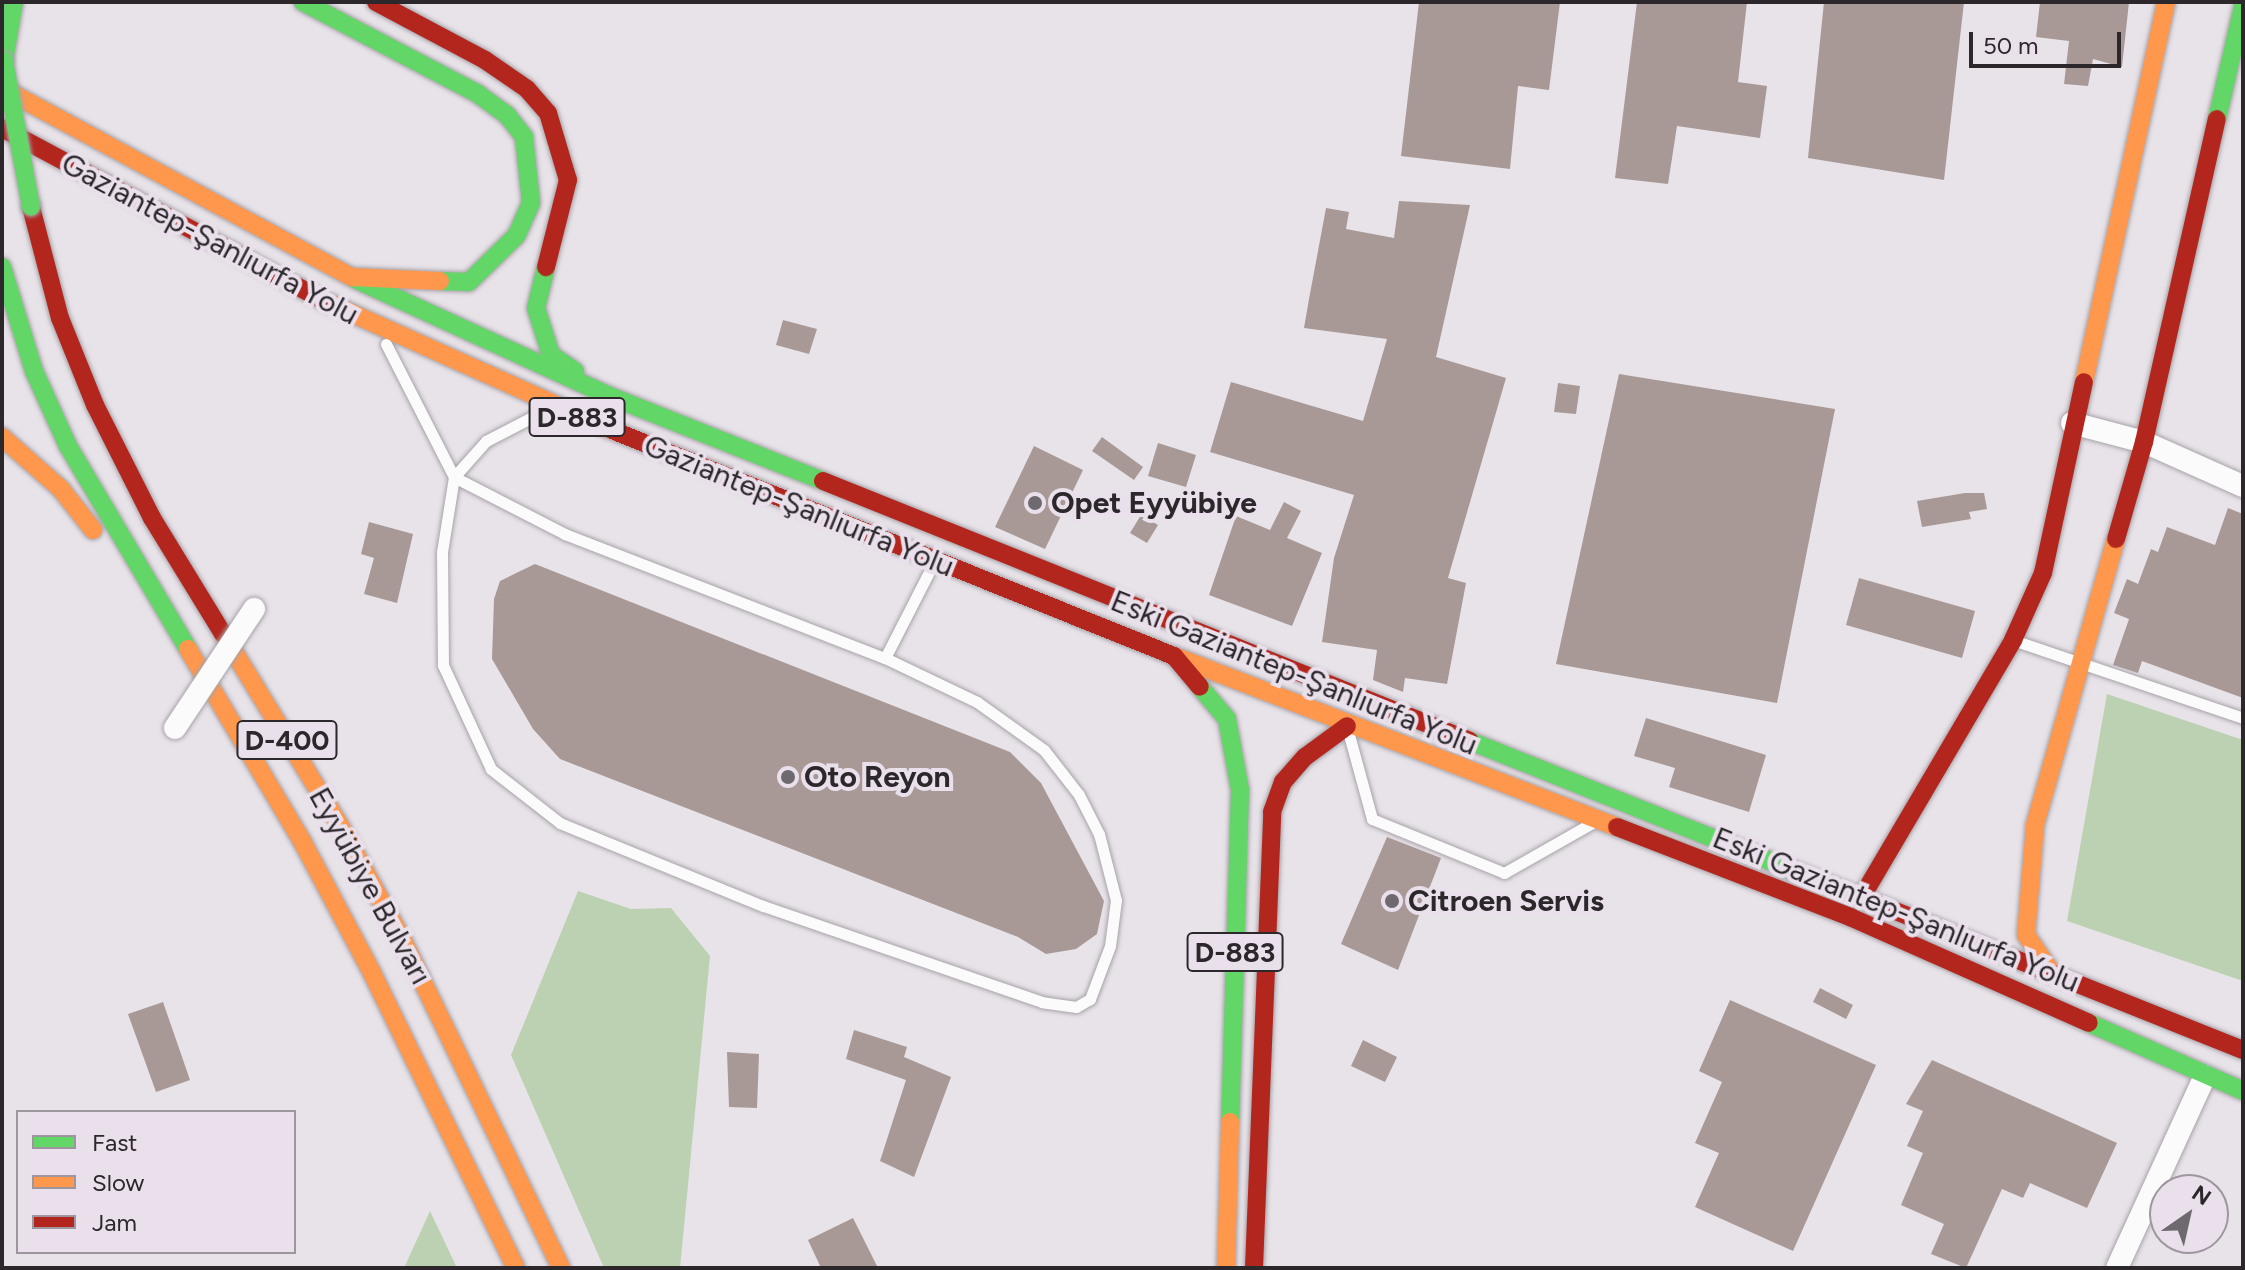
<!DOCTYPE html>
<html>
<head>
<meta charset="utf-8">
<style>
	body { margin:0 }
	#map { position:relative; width:2245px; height:1270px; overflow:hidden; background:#e8e3e9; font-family:Figtree,sans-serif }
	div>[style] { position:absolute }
	.forest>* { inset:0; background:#bbd1b1 }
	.building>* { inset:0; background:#a89997 }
	.roads { filter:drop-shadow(0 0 2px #a7a3a8) drop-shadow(0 0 2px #a7a3a8) }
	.lane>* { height:11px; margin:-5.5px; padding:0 5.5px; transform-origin:5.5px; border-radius:5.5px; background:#fcfbfc }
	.street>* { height:22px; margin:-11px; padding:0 11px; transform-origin:11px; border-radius:11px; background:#fcfbfc }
	.fast>* { height:18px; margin:-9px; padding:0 9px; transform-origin:9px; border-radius:9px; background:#63d668 }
	.slow>* { height:18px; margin:-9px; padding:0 9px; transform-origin:9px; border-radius:9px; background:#ff974d }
	.jam>* { height:18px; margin:-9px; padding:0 9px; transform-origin:9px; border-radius:9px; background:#b3261e }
	.bridges { filter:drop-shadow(0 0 2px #a7a3a8) drop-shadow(0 0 2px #a7a3a8) }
	.street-bridge>* { height:22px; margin:-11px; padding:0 11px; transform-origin:11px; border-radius:11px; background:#fcfbfc }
	.fast-bridge>* { height:18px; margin:-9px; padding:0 9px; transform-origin:9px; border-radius:9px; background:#63d668 }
	.dots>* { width:22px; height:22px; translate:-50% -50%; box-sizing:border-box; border:4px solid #eae0ec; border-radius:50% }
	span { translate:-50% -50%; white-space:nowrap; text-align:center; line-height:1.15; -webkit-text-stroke:8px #eae0ec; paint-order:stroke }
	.shield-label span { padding:2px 6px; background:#eae0ec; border:2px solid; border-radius:6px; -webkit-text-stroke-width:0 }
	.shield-label { font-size:28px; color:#2b272b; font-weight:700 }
	.street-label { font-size:30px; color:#2b272b }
	.poi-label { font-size:30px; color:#2b272b; font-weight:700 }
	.left { translate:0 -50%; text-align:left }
	.frame { position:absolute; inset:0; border:4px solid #2b272b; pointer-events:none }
	.legend { position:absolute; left:16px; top:1110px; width:280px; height:144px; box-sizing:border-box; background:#eae0ec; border:2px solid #9e969f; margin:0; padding:10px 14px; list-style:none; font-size:24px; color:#2b272b }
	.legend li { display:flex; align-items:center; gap:16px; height:40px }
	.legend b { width:40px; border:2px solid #9e969f }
	.north { position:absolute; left:2149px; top:1174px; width:80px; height:80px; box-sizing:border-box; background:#eae0ec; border:2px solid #9e969f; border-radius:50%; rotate:34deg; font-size:22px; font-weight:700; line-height:32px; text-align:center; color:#2b272b }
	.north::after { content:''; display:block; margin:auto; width:28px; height:36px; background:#6d696e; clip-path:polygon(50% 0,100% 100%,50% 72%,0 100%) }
	.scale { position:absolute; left:1969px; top:32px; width:152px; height:36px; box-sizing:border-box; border:4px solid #2b272b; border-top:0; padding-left:10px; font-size:24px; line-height:28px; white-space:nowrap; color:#2b272b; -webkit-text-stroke:6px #eae0ec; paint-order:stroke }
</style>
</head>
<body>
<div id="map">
	<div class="forest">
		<div style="clip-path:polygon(2107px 694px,2243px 740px,2243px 981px,2067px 921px)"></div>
		<div style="clip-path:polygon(578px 891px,631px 909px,671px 908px,710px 956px,680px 1268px,604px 1268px,511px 1055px)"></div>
		<div style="clip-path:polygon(430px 1211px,457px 1268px,404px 1268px)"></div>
	</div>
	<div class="building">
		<div style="clip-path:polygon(1419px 2px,1560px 2px,1549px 90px,1518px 86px,1510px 169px,1401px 156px)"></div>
		<div style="clip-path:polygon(1637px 2px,1747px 2px,1738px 82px,1767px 86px,1760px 138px,1677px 126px,1668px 184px,1615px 178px)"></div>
		<div style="clip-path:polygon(1824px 2px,1964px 2px,1944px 180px,1808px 158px)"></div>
		<div style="clip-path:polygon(2040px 2px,2129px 2px,2122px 67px,2093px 59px,2088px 86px,2064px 84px,2069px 41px,2036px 37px)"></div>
		<div style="clip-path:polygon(1399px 201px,1470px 205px,1436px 357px,1506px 378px,1448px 578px,1466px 583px,1447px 684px,1405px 678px,1403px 692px,1373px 680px,1377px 650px,1322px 642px,1334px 558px,1354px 495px,1210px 452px,1231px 382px,1363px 421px,1387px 339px,1304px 328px,1309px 299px,1326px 208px,1349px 212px,1346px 229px,1394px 238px)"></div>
		<div style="clip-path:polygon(783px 320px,817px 329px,809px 354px,776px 345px)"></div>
		<div style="clip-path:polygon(1619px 374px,1835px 409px,1777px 703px,1556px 664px)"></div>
		<div style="clip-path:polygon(1558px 383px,1580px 386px,1576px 414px,1554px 412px)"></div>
		<div style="clip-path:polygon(1102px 437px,1143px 467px,1134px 480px,1092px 451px)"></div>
		<div style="clip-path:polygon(1158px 443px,1196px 455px,1186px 487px,1148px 476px)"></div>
		<div style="clip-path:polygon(1034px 446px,1083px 470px,1045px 549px,995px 527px)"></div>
		<div style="clip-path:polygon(1965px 493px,1984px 493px,1987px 509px,1969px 512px,1971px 519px,1922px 527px,1917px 501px)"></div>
		<div style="clip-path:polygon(1284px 502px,1301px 511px,1287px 538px,1322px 553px,1292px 626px,1209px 595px,1236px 516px,1270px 530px)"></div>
		<div style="clip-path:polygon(2228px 508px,2243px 514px,2243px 698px,2142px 661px,2138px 673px,2113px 665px,2129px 619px,2114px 613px,2127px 579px,2138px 584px,2151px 549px,2158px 552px,2167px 527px,2215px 545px)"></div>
		<div style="clip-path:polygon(1141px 515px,1158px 525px,1147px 543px,1130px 533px)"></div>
		<div style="clip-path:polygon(369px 522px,413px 534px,397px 603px,364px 594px,374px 558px,361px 554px)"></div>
		<div style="clip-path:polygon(535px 564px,1010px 752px,1041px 783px,1104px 901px,1097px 934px,1076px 949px,1046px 954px,1018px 937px,560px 759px,533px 729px,492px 659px,494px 599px,500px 581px)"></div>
		<div style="clip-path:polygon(1859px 578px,1975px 611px,1962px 658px,1846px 625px)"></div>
		<div style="clip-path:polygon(1646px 718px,1766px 755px,1749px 812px,1669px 787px,1675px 768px,1634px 756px)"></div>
		<div style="clip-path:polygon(1387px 837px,1441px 858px,1398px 970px,1341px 944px)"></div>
		<div style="clip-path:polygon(1820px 988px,1853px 1005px,1846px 1019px,1813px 1002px)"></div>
		<div style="clip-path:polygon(1730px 1000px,1876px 1065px,1793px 1251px,1695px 1207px,1719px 1153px,1695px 1143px,1722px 1082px,1699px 1071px)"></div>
		<div style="clip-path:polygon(163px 1002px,190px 1080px,156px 1092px,128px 1014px)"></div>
		<div style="clip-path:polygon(854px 1030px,907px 1047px,904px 1057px,951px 1077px,914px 1177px,880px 1161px,906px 1080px,846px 1059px)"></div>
		<div style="clip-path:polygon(1363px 1040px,1397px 1057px,1385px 1082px,1351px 1066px)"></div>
		<div style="clip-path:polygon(727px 1052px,759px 1054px,757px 1108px,729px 1107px)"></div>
		<div style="clip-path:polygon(1932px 1060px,2117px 1143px,2087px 1208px,2030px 1183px,2023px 1198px,2002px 1189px,1966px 1268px,1931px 1254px,1944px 1224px,1901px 1205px,1923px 1153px,1907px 1146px,1923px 1111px,1906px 1104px)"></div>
		<div style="clip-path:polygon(853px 1218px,878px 1268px,821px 1268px,808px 1240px)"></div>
	</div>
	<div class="roads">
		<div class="lane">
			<div style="left:386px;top:344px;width:149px;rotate:62.9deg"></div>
			<div style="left:454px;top:477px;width:48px;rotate:-48.4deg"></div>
			<div style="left:486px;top:441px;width:63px;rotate:-27.4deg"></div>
			<div style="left:454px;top:477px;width:125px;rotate:27.2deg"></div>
			<div style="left:565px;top:534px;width:343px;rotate:21.2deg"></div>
			<div style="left:885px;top:658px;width:102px;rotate:25.6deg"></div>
			<div style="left:977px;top:702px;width:82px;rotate:35.6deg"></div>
			<div style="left:1044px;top:750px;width:57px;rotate:52.1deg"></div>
			<div style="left:1079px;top:795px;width:44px;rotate:62.9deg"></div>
			<div style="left:1099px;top:834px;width:68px;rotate:75.6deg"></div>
			<div style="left:1116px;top:900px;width:46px;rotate:97.4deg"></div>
			<div style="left:1110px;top:946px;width:57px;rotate:110.7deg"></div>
			<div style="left:1090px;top:999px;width:16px;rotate:150deg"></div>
			<div style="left:1076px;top:1007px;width:34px;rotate:-172deg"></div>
			<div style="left:1042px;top:1002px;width:295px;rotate:-161deg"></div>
			<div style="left:763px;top:906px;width:219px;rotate:-157.8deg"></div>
			<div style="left:560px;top:823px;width:88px;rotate:-142deg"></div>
			<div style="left:491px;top:769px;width:115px;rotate:-114.8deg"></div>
			<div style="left:443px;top:665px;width:113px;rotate:-90.5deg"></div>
			<div style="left:442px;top:552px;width:76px;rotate:-80.9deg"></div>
			<div style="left:2013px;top:640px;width:243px;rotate:18.7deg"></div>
			<div style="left:885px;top:658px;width:103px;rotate:-62.9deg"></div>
			<div style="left:1348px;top:731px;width:91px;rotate:74.7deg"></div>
			<div style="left:1372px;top:819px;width:143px;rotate:22.2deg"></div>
			<div style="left:1504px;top:873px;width:101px;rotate:-29.6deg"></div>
		</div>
		<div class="street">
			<div style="left:2072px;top:423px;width:74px;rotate:14.8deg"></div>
			<div style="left:2144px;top:442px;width:108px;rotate:24deg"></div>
			<div style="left:2117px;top:1268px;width:211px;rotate:-65.4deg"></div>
		</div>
		<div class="fast">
			<div style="left:303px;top:2px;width:198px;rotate:27.7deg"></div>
			<div style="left:478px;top:94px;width:36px;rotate:36deg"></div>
			<div style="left:507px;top:115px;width:28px;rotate:52deg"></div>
			<div style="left:524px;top:137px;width:66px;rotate:83.9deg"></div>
			<div style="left:531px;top:203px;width:36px;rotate:114deg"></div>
			<div style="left:516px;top:236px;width:66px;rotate:135.6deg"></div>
			<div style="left:469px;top:282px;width:29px;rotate:-178deg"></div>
			<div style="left:4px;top:61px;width:60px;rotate:-80.4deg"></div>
			<div style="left:2217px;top:119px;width:116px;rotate:-77deg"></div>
			<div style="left:2px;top:267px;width:109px;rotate:72.9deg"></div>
			<div style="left:34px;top:371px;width:82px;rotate:65.6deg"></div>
			<div style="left:68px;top:446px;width:236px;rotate:59.4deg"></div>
			<div style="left:546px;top:267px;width:42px;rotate:103.7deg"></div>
			<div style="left:536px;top:308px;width:49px;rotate:72.3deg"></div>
			<div style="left:551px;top:355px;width:29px;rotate:34deg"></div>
			<div style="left:355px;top:279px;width:283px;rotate:24.7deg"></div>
			<div style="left:612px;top:397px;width:227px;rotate:21.7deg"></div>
			<div style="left:1200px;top:687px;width:42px;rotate:49.8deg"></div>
			<div style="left:1227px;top:719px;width:72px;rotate:79.6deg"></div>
			<div style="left:1240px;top:790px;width:332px;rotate:91.7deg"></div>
			<div style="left:1470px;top:741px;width:402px;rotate:21.8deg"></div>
			<div style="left:2089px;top:1023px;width:168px;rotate:23.8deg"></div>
		</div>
		<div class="slow">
			<div style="left:2px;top:88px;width:398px;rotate:28.4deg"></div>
			<div style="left:352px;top:277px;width:88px;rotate:2.6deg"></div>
			<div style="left:329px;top:303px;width:310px;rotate:24.2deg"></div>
			<div style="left:2084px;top:382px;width:389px;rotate:-77.8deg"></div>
			<div style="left:2px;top:437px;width:79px;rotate:41.4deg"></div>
			<div style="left:61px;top:489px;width:52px;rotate:52deg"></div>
			<div style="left:223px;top:634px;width:223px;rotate:58.6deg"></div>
			<div style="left:339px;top:824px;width:133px;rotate:61.3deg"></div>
			<div style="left:403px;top:941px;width:363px;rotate:64.2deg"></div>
			<div style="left:188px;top:649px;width:226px;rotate:59.3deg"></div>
			<div style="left:303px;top:843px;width:147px;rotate:62deg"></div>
			<div style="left:372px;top:973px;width:328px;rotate:64deg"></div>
			<div style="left:1174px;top:656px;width:475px;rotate:21.1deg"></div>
			<div style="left:2050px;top:970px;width:42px;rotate:-124.4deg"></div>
			<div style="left:2026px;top:935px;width:110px;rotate:-85.3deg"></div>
			<div style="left:2035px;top:825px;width:297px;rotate:-74.2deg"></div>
			<div style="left:1226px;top:1268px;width:146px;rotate:-88.4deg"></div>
		</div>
		<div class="jam">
			<div style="left:376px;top:2px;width:123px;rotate:28deg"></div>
			<div style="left:485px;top:60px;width:51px;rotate:34.6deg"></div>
			<div style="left:527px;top:89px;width:32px;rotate:49deg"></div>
			<div style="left:548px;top:113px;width:70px;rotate:73.4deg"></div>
			<div style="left:568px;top:180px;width:90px;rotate:104.2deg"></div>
			<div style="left:2px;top:128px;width:371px;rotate:28.2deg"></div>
			<div style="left:31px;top:207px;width:115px;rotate:75.4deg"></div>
			<div style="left:60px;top:318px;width:94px;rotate:68.1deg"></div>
			<div style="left:95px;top:405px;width:127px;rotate:63.2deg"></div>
			<div style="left:152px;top:518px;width:136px;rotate:58.5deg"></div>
			<div style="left:612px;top:430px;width:606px;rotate:21.91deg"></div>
			<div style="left:1174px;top:656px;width:40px;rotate:50deg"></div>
			<div style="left:823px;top:481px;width:697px;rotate:21.89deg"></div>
			<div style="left:2116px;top:539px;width:101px;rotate:-73.9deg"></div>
			<div style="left:2144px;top:442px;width:331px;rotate:-77.3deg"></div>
			<div style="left:1617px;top:827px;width:250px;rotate:21.1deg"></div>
			<div style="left:1850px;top:917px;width:261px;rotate:23.9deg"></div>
			<div style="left:1843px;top:890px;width:431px;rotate:21.8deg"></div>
			<div style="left:1863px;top:895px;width:296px;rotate:-59.5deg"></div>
			<div style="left:2013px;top:640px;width:73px;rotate:-65.9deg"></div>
			<div style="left:2043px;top:573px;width:195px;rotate:-77.9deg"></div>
			<div style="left:1254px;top:1268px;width:456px;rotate:-87.7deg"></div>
			<div style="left:1272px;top:812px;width:32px;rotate:-70deg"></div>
			<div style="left:1283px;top:782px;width:33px;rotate:-49deg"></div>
			<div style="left:1305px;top:757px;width:52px;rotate:-36.4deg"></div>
		</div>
	</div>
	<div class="bridges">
		<div class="street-bridge">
			<div style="left:175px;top:728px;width:143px;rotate:-56.4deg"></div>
		</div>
		<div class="fast-bridge">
			<div style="left:4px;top:61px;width:148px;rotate:79.5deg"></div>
		</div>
	</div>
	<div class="dots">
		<div style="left:1035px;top:503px;background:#6d696e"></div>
		<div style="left:788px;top:777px;background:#6d696e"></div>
		<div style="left:1392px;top:901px;background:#6d696e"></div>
	</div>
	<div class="shield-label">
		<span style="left:577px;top:417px">D-883</span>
		<span style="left:287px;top:740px">D-400</span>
		<span style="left:1235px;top:952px">D-883</span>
	</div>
	<div class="street-label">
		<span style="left:210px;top:239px;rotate:28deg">Gaziantep-Şanlıurfa Yolu</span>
		<span style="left:799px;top:506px;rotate:22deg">Gaziantep-Şanlıurfa Yolu</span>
		<span style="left:1294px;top:673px;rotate:22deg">Eski Gaziantep-Şanlıurfa Yolu</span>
		<span style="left:370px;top:886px;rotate:61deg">Eyyübiye Bulvarı</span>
		<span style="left:1896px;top:910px;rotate:22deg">Eski Gaziantep-Şanlıurfa Yolu</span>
	</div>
	<div class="poi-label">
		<span class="left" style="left:1051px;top:503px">Opet Eyyübiye</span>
		<span class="left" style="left:804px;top:777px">Oto Reyon</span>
		<span class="left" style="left:1408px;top:901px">Citroen Servis</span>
	</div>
	<div class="frame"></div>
	<ul class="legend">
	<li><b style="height:10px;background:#63d668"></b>Fast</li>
	<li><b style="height:10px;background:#ff974d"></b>Slow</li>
	<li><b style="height:10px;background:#b3261e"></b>Jam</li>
	</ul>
	<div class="north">N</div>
	<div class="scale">50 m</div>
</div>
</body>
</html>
